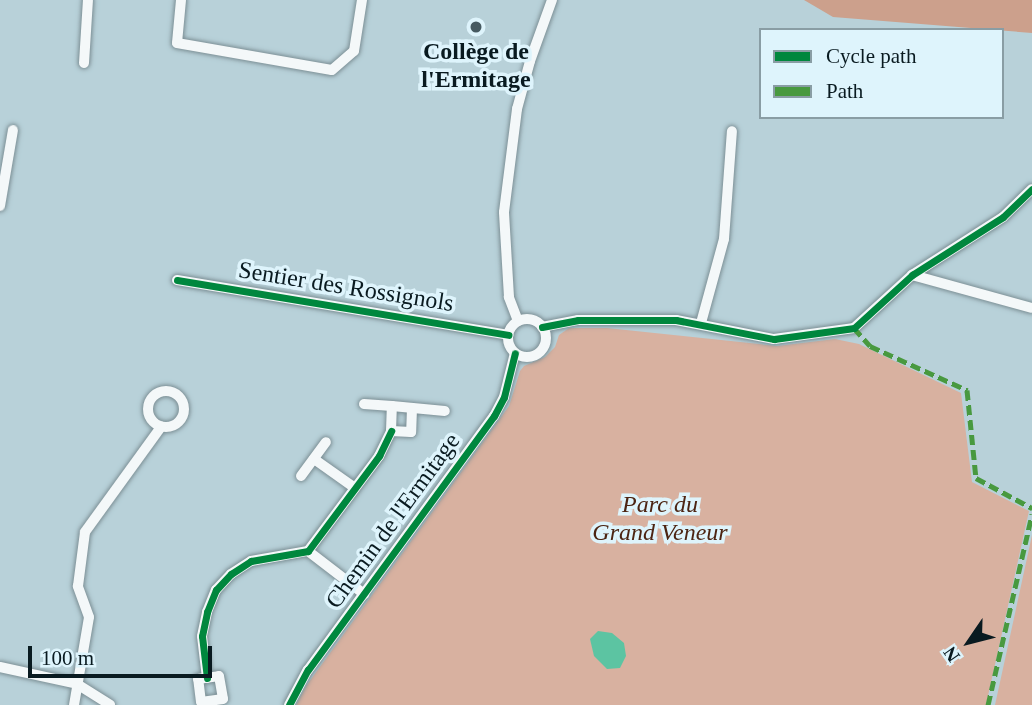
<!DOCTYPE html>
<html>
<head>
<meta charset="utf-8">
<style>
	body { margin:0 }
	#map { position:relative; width:1032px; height:705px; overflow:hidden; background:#b8d1d9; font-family:Georgia,serif }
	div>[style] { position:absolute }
	.green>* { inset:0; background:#d8b1a0 }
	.forest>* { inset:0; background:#cca08c }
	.water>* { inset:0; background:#5cc4a2 }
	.roads { filter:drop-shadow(0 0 2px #7c8f95) drop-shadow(0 0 2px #7c8f95) }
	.street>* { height:10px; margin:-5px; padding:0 5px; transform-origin:5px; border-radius:5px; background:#f4f8f9 }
	.street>.ring { margin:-5px; padding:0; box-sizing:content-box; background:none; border:10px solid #f4f8f9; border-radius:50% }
	.quiet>* { height:5px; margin-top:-2.5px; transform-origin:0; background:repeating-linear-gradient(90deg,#48993f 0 10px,transparent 0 15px) }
	.cycleway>* { height:7px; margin:-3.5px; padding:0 3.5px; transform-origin:3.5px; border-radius:3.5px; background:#00873e }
	.dots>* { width:19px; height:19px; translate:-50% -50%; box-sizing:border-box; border:4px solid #def4fc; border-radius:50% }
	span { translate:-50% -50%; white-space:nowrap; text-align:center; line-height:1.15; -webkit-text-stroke:7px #def4fc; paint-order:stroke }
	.poi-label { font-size:24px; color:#091a20; font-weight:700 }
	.street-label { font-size:24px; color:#091a20 }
	.park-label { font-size:24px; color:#4c2412; font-style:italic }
	.legend { position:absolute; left:759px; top:28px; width:245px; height:91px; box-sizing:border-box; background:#def4fc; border:2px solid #899da4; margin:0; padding:9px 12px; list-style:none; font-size:21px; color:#091a20 }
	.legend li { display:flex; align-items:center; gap:14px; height:35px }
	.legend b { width:35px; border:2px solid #899da4 }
	.north { position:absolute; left:934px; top:607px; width:70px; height:70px; -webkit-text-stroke:5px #def4fc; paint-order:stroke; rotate:235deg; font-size:19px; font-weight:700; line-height:28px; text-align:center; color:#091a20 }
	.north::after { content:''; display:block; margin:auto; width:24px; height:32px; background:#091a20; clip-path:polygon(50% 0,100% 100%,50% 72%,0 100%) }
	.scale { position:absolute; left:28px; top:646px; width:184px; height:32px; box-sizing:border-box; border:4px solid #091a20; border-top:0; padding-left:9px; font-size:21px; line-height:24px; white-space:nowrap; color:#091a20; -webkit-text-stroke:5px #def4fc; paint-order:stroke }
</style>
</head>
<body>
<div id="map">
	<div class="green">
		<div style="clip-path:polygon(569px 328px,607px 328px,777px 346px,835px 339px,859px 344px,961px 393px,972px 482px,1029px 511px,986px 705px,296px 705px,306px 686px,509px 406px,520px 371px,524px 366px,545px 357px,555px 347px,559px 335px)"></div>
		<div style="clip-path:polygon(1032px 535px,1032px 705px,995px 705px,1014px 618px)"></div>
	</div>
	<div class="forest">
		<div style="clip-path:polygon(804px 0,1032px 0,1032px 33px,833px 17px)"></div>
	</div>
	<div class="water">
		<div style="clip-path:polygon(598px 631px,612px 633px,624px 643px,626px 656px,620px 668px,607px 669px,594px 656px,590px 639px)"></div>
	</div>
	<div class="roads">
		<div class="street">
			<div style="left:181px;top:0;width:43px;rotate:95.3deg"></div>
			<div style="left:177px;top:43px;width:157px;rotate:9.9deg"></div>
			<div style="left:332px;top:70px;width:29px;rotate:-41deg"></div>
			<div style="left:354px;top:51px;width:52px;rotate:-81.1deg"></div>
			<div style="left:84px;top:63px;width:63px;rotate:-86.4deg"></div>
			<div style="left:0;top:206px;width:77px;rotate:-80.3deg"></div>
			<div style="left:912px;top:275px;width:124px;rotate:15.4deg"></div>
			<div style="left:177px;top:280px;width:336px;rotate:9.4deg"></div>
			<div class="ring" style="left:508px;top:319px;width:28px;height:28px"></div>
			<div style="left:518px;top:321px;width:26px;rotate:-111deg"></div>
			<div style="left:509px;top:297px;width:85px;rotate:-93.4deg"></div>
			<div style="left:504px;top:212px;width:104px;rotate:-82.8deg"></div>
			<div style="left:517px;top:109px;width:50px;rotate:-74.8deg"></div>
			<div style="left:530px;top:61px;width:65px;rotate:-70.2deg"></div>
			<div style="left:701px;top:323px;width:87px;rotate:-74.7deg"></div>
			<div style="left:724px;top:239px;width:108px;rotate:-85.8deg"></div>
			<div style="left:542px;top:327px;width:37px;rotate:-11deg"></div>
			<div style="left:578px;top:320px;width:98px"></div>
			<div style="left:676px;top:320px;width:100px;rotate:11deg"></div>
			<div style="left:774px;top:339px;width:81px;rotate:-7.8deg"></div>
			<div style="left:854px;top:328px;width:79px;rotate:-42.4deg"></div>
			<div style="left:912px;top:275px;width:108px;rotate:-32.5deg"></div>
			<div style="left:1003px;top:217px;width:40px;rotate:-44deg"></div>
			<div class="ring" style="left:148px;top:391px;width:26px;height:26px"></div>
			<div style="left:364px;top:404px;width:28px;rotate:4deg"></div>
			<div style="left:412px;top:408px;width:24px;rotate:92deg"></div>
			<div style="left:411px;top:432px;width:20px;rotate:-177deg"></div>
			<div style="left:391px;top:431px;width:25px;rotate:-88deg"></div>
			<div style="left:392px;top:406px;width:53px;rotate:5.4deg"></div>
			<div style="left:314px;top:459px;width:50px;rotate:35.3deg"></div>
			<div style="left:301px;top:476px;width:42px;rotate:-53.7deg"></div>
			<div style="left:308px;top:551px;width:71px;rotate:37.5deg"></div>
			<div style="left:0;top:667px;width:79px;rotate:12.4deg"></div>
			<div style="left:77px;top:684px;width:39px;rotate:32deg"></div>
			<div style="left:219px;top:676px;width:23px;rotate:80deg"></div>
			<div style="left:223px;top:699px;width:22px;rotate:172deg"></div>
			<div style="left:201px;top:702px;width:23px;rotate:-97deg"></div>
			<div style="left:198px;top:679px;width:21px;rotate:-8deg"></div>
			<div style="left:207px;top:678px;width:42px;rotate:-96.8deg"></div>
			<div style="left:202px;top:636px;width:25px;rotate:-78deg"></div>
			<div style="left:207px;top:612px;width:24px;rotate:-68deg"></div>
			<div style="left:216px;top:590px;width:22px;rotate:-47deg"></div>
			<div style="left:231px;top:574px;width:24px;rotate:-33deg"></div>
			<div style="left:251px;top:561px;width:58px;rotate:-10deg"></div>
			<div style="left:308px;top:551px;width:119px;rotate:-53.2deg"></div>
			<div style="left:379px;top:456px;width:28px;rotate:-64deg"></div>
			<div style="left:74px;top:705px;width:89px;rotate:-80.3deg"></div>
			<div style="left:89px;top:617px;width:33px;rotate:-110deg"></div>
			<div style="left:78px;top:586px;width:54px;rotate:-82.6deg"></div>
			<div style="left:85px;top:532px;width:130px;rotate:-54.1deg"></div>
			<div style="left:289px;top:705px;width:40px;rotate:-62deg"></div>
			<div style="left:308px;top:670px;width:315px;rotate:-53.8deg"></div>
			<div style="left:494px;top:416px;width:21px;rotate:-62deg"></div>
			<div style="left:504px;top:397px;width:45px;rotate:-76deg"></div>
		</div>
	</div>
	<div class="quiet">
		<div style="left:854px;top:328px;width:24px;rotate:48deg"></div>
		<div style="left:870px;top:346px;width:107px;rotate:24.4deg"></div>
		<div style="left:967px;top:390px;width:88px;rotate:84.2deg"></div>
		<div style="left:976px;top:478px;width:64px;rotate:28.2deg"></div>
		<div style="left:988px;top:705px;width:196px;rotate:-77deg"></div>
	</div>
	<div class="cycleway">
		<div style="left:177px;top:280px;width:336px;rotate:9.4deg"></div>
		<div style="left:542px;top:327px;width:37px;rotate:-11deg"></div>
		<div style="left:578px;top:320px;width:98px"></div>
		<div style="left:676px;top:320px;width:100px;rotate:11deg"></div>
		<div style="left:774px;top:339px;width:81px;rotate:-7.8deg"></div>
		<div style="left:854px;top:328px;width:79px;rotate:-42.4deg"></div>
		<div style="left:912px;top:275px;width:108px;rotate:-32.5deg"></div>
		<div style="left:1003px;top:217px;width:40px;rotate:-44deg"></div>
		<div style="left:207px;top:678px;width:42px;rotate:-96.8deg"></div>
		<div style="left:202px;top:636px;width:25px;rotate:-78deg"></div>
		<div style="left:207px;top:612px;width:24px;rotate:-68deg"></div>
		<div style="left:216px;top:590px;width:22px;rotate:-47deg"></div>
		<div style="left:231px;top:574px;width:24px;rotate:-33deg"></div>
		<div style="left:251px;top:561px;width:58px;rotate:-10deg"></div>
		<div style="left:308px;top:551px;width:119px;rotate:-53.2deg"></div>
		<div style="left:379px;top:456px;width:28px;rotate:-64deg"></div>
		<div style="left:289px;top:705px;width:40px;rotate:-62deg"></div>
		<div style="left:308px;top:670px;width:315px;rotate:-53.8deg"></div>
		<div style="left:494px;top:416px;width:21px;rotate:-62deg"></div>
		<div style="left:504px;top:397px;width:45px;rotate:-76deg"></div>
	</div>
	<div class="dots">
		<div style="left:476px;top:27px;background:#465a61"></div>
	</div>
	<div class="poi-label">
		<span style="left:476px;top:66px">Collège de<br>l'Ermitage</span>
	</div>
	<div class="street-label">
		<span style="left:346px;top:287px;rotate:9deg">Sentier des Rossignols</span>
		<span style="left:393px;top:521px;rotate:-54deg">Chemin de l'Ermitage</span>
	</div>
	<div class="park-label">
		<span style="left:660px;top:519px">Parc du<br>Grand Veneur</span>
	</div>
	<ul class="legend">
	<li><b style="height:9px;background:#00873e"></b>Cycle path</li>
	<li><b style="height:9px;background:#48993f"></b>Path</li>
	</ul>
	<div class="north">N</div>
	<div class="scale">100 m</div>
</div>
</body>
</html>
